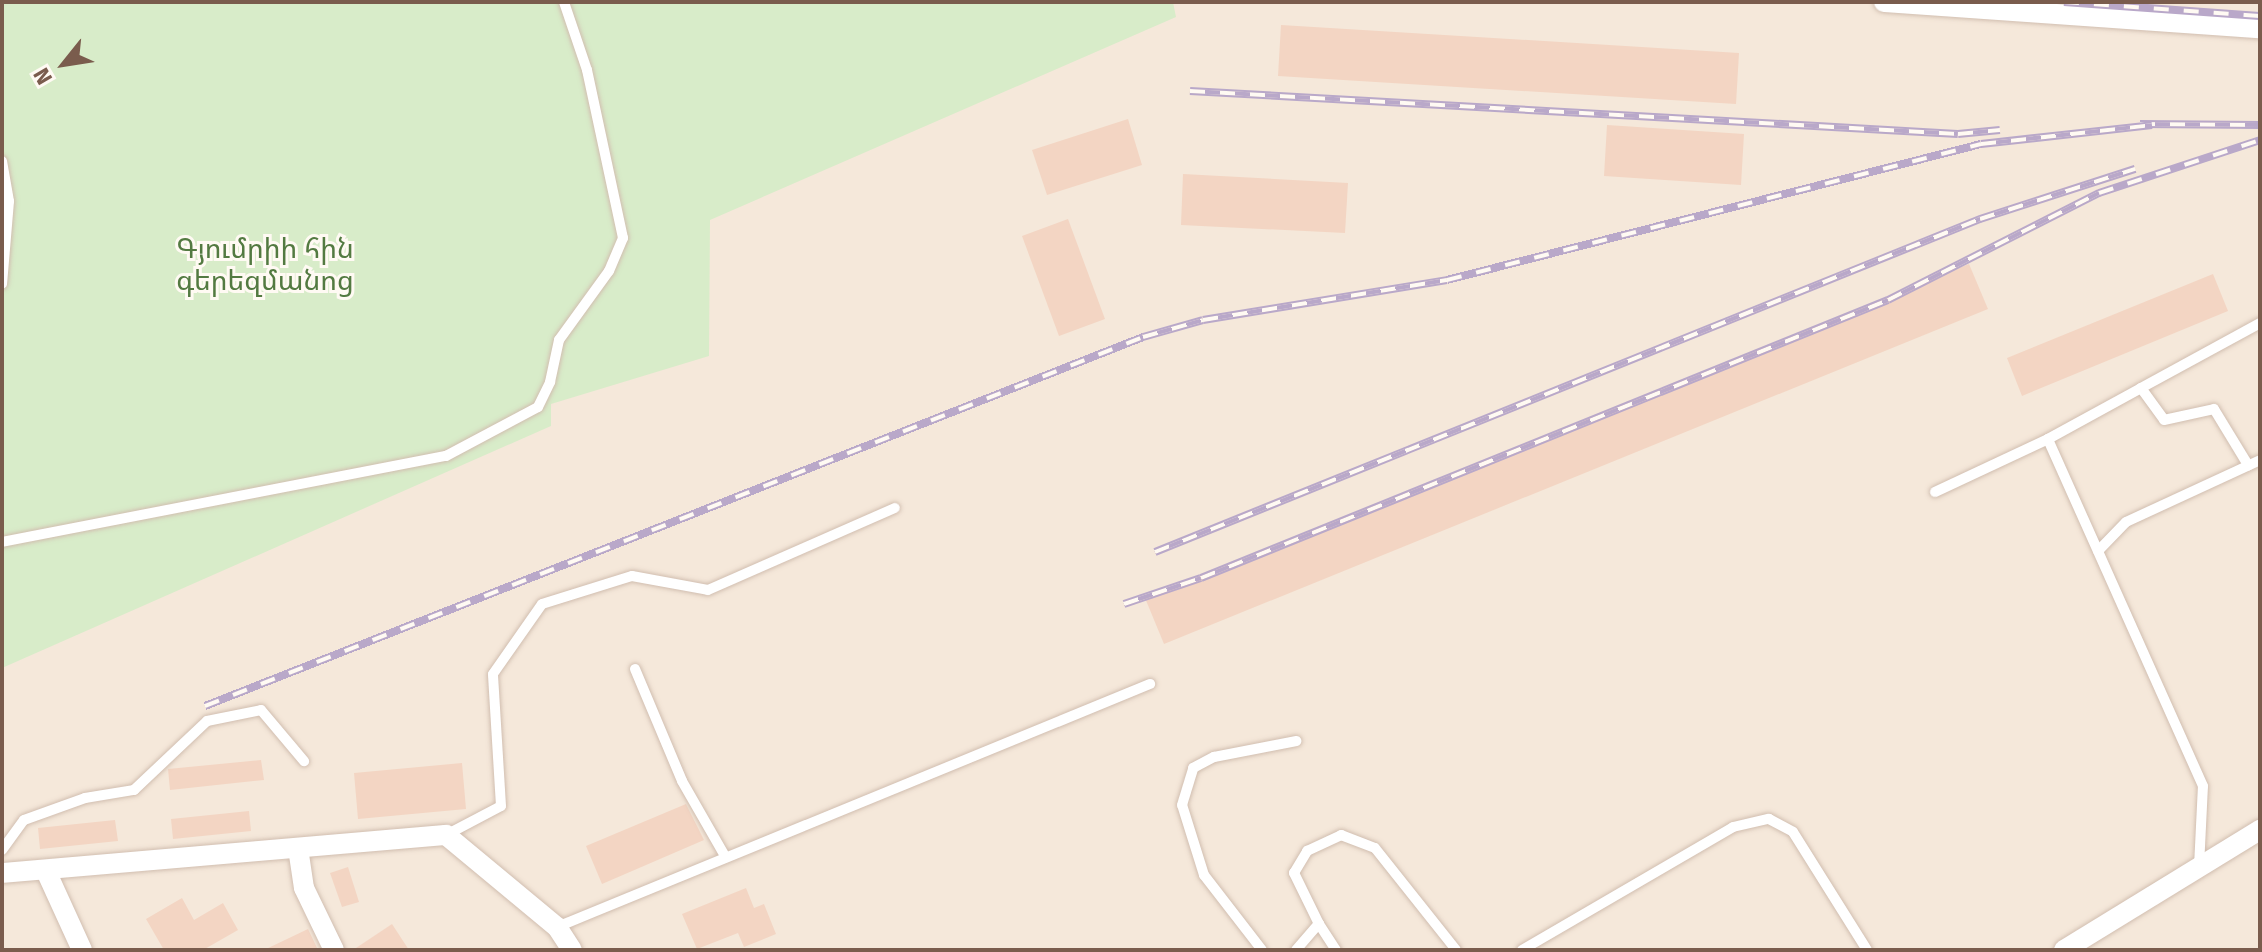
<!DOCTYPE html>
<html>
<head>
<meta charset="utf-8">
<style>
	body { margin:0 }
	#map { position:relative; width:2262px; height:952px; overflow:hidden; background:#fdf6ec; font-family:"Fira Sans","Noto Sans Armenian",sans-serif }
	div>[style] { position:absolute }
	.residential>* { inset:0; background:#f5e8da }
	.green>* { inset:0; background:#d8ecc9 }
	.building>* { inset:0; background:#f3d5c3 }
	.roads { filter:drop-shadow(0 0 2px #d1beb0) drop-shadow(0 0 2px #d1beb0) }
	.lane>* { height:10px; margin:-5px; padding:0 5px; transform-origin:5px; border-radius:5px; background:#fff }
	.street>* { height:20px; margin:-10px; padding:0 10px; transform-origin:10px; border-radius:10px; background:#fff }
	.rail>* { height:8px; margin-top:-4px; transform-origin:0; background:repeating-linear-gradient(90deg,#fffaf3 0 15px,#b9a8c9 0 30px); box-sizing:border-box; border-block:2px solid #b9a8c9 }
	span { translate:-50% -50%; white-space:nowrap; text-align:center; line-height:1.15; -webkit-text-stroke:6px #fffaf3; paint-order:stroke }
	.park-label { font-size:28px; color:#537a41 }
	.frame { position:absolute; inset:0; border:4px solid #7a5c4d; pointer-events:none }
	.north { position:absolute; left:24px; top:24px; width:80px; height:80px; -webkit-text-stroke:6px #fffaf3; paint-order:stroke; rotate:240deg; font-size:22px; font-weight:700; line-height:32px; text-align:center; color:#7a5c4d }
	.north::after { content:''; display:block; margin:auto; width:28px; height:36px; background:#7a5c4d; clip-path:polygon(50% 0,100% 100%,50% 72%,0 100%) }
</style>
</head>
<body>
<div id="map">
	<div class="residential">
		<div style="clip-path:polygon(2px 2px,2260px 2px,2260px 950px,2px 950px)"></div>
	</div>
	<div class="green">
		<div style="clip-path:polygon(2px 2px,1173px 2px,1176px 17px,710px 220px,709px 356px,551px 404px,551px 426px,2px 668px)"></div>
	</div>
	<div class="building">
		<div style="clip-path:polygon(1281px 25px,1739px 53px,1736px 104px,1278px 76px)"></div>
		<div style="clip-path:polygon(1128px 119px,1142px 165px,1047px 195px,1032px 150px)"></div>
		<div style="clip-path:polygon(1607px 125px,1744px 134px,1741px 185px,1604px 176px)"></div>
		<div style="clip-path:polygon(1183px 174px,1348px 183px,1345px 233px,1181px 225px)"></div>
		<div style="clip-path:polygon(1068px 219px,1105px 319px,1059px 336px,1022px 236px)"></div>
		<div style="clip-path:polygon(1969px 264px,1988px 309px,1164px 644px,1145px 598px)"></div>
		<div style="clip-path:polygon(2213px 274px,2228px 311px,2022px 396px,2007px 358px)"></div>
		<div style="clip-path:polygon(261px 760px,264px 780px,170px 790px,168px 769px)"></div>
		<div style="clip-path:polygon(462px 763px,466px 809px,358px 819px,354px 773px)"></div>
		<div style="clip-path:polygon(686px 804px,704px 840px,602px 884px,586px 846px)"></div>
		<div style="clip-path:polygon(249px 811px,251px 831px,173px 839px,171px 819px)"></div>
		<div style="clip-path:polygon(115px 820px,118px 841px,40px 849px,38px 828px)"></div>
		<div style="clip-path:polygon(348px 867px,359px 902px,342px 907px,330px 873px)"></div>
		<div style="clip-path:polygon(746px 888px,754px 908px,764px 904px,776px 934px,744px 947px,738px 933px,697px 949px,682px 914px)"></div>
		<div style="clip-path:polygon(182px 898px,194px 920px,223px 903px,238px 930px,203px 950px,164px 950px,146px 919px)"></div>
		<div style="clip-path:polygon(392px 924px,409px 950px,353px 950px)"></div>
		<div style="clip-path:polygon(308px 929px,318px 950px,264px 950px)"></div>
	</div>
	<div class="roads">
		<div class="lane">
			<div style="left:2px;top:161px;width:41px;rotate:80.1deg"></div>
			<div style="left:9px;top:201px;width:83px;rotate:94.8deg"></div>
			<div style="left:2141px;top:388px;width:136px;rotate:-28.6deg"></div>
			<div style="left:1935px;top:492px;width:125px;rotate:-25.1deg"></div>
			<div style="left:2px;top:542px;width:452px;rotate:-11deg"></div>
			<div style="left:446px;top:456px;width:104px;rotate:-28deg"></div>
			<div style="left:538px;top:407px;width:28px;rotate:-64deg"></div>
			<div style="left:550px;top:382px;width:43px;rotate:-77.9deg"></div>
			<div style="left:559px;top:340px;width:85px;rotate:-54.1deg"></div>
			<div style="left:609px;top:271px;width:36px;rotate:-67deg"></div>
			<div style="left:623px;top:238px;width:172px;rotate:-102.1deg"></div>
			<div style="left:587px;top:70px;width:72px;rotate:-108.7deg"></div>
			<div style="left:2098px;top:551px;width:40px;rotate:-46deg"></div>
			<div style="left:2126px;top:522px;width:148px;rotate:-24.8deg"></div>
			<div style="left:635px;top:669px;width:121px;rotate:67.2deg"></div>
			<div style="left:682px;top:781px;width:86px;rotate:60.2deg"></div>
			<div style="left:446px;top:835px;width:62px;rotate:-27.8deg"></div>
			<div style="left:501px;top:806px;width:132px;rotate:-93.5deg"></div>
			<div style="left:493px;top:674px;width:85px;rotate:-55deg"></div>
			<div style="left:542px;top:604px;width:94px;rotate:-17.3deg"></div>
			<div style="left:632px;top:576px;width:77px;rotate:10.4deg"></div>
			<div style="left:708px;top:590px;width:204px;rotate:-23.7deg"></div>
			<div style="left:2px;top:850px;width:37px;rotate:-54deg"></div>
			<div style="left:24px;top:820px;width:65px;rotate:-19.8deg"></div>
			<div style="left:85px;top:798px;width:50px;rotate:-9.3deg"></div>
			<div style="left:134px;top:790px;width:100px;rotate:-43.4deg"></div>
			<div style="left:207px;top:721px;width:55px;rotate:-11.5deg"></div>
			<div style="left:261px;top:710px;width:67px;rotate:49.9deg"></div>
			<div style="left:2199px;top:867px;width:81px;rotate:-87.2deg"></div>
			<div style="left:2203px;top:786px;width:380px;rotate:-114.1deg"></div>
			<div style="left:2048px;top:439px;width:106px;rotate:-28.7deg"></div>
			<div style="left:2141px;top:388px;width:39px;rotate:54deg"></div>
			<div style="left:2164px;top:420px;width:51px;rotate:-12.4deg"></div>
			<div style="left:2214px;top:409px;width:66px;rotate:58.7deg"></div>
			<div style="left:1319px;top:924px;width:57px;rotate:-116.1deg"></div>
			<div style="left:1294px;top:873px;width:26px;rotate:-59deg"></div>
			<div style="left:1307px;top:851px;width:38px;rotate:-25deg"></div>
			<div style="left:1341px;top:835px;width:36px;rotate:21deg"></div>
			<div style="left:1375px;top:848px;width:130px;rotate:51.5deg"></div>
			<div style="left:557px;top:927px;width:641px;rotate:-22.28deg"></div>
			<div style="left:1262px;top:950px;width:95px;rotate:-127.7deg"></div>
			<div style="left:1204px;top:875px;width:73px;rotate:-107.4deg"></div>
			<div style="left:1182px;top:805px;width:39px;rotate:-73deg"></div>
			<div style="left:1193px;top:768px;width:24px;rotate:-28deg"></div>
			<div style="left:1214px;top:757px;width:84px;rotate:-11deg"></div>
			<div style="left:1296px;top:950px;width:35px;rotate:-49deg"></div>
			<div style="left:1319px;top:924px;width:31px;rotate:57deg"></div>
			<div style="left:1522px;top:950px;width:244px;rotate:-30.2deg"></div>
			<div style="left:1733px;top:827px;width:37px;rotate:-13deg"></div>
			<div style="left:1769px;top:819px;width:27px;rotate:28deg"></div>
			<div style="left:1793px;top:832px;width:139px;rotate:57.9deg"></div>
		</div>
		<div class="street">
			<div style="left:1884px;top:2px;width:377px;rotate:4deg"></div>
			<div style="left:298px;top:848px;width:40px;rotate:81.5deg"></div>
			<div style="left:304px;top:888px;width:69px;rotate:64.2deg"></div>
			<div style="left:46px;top:871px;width:87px;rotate:65.5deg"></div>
			<div style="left:2px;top:873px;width:446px;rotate:-4.9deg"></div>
			<div style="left:446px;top:835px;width:144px;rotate:39.7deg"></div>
			<div style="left:557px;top:927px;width:27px;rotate:57deg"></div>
			<div style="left:2064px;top:950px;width:230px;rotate:-31.5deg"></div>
		</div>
	</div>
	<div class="rail">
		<div style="left:2064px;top:2px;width:196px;rotate:4.1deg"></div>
		<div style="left:1190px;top:91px;width:769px;rotate:3.2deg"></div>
		<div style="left:1958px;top:134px;width:42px;rotate:-5.4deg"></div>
		<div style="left:2140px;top:124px;width:120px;rotate:0.5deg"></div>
		<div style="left:1155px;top:552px;width:890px;rotate:-21.98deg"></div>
		<div style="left:1980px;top:219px;width:163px;rotate:-17.9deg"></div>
		<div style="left:1124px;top:604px;width:81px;rotate:-18.7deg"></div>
		<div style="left:1201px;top:578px;width:741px;rotate:-22.03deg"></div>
		<div style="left:1888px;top:300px;width:237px;rotate:-26.9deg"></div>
		<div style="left:2099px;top:193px;width:169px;rotate:-18.2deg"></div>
		<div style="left:205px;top:706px;width:1008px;rotate:-21.47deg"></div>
		<div style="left:1143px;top:337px;width:62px;rotate:-15.8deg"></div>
		<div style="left:1203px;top:320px;width:247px;rotate:-9.3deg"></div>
		<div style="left:1447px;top:280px;width:551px;rotate:-14.29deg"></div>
		<div style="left:1981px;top:144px;width:172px;rotate:-6.3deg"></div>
	</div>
	<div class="park-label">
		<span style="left:265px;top:265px">Գյումրիի հին<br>գերեզմանոց</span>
	</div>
	<div class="frame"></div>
	<div class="north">N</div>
</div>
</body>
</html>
